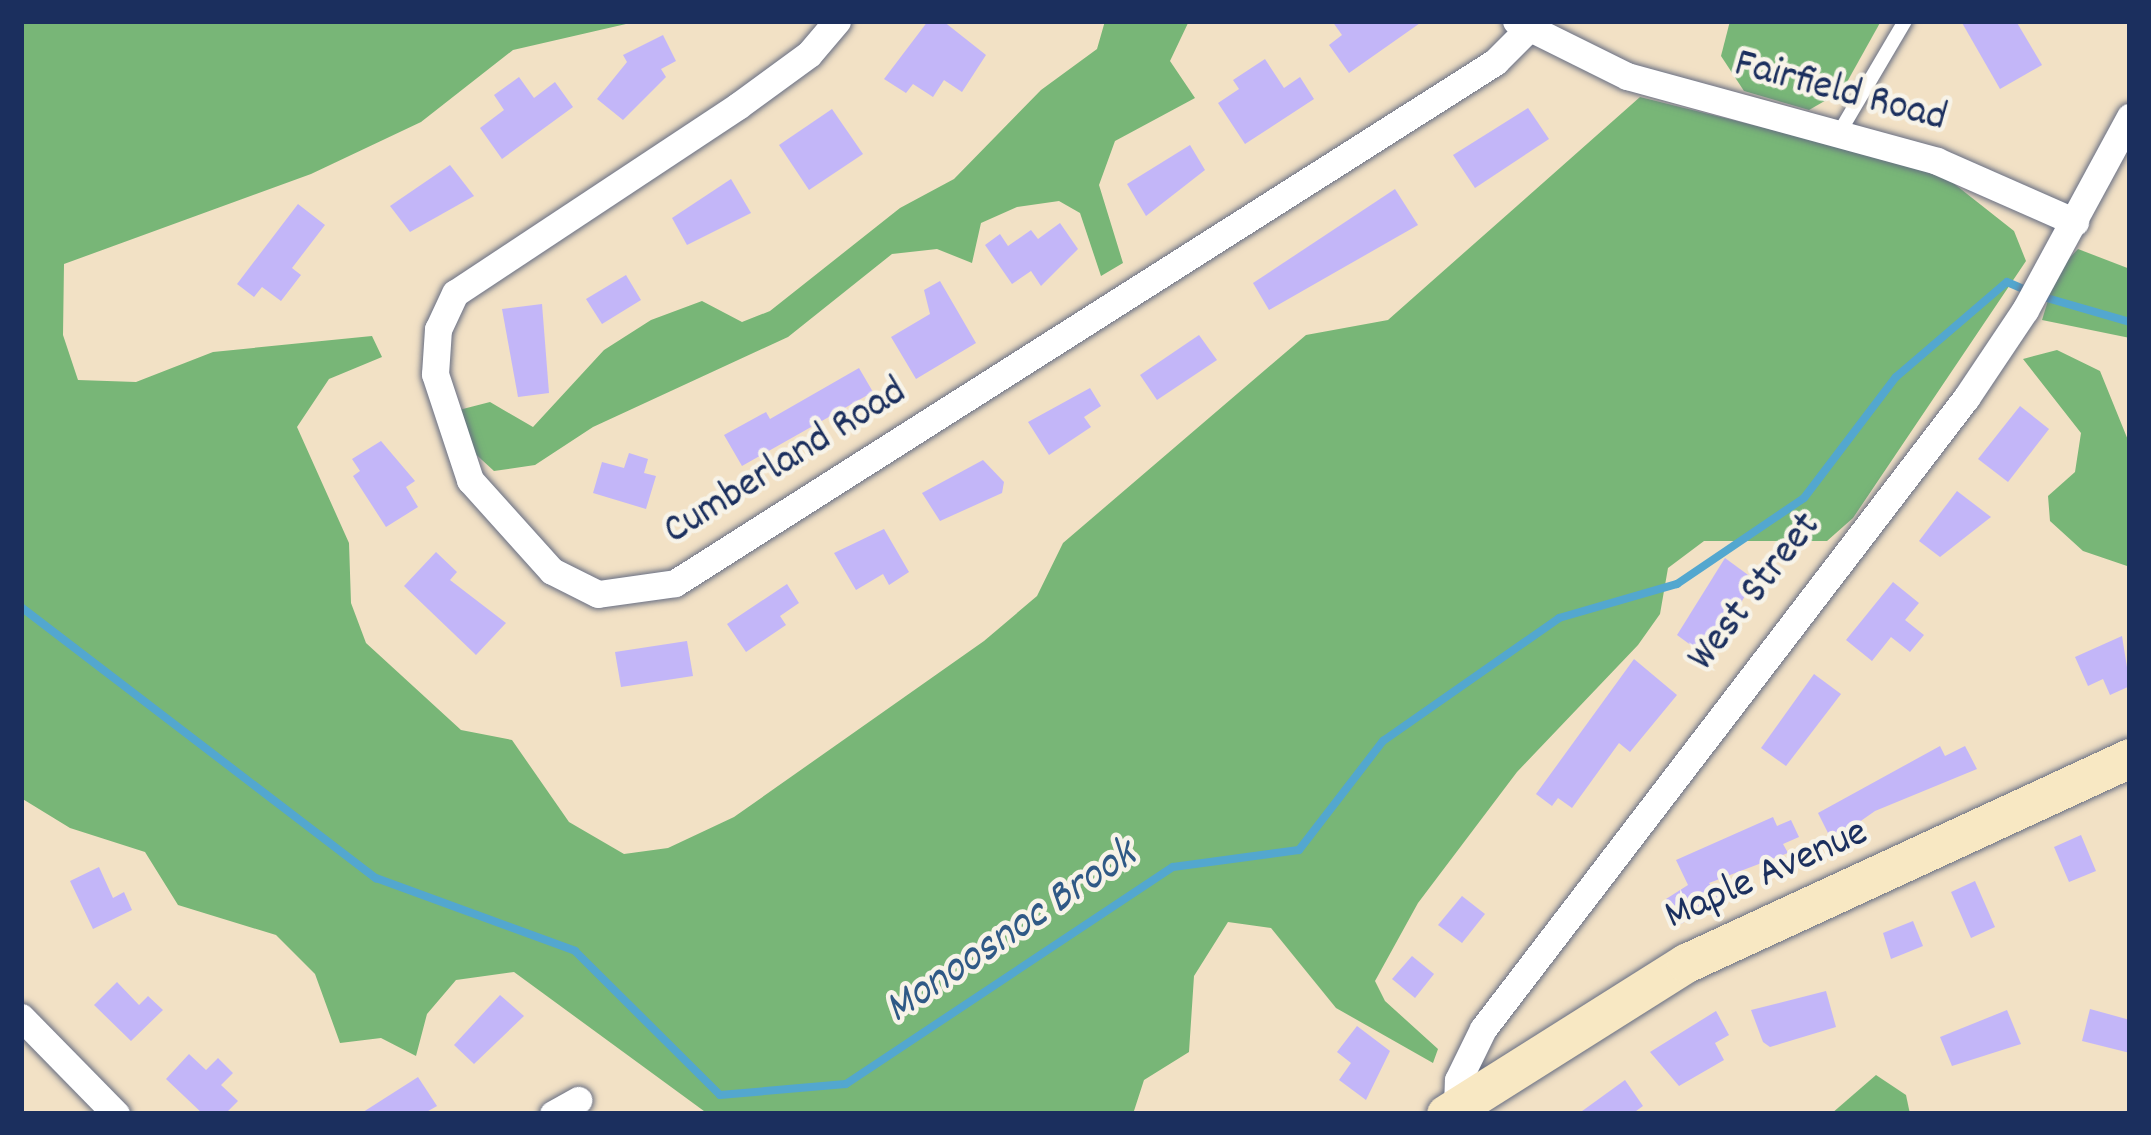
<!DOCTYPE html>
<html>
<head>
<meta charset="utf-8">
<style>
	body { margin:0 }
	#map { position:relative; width:2151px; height:1135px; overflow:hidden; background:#f2e1c5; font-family:Dekko,sans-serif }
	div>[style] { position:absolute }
	.forest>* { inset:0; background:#78b677 }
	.stream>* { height:8px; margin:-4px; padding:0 4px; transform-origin:4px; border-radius:4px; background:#53a7cf }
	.building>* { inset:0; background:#c3b6f8 }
	.roads { filter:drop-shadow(0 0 3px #666d82) drop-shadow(0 0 3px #666d82) }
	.service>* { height:14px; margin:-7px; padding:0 7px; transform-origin:7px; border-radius:7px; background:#fff }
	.minor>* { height:27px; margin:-13.5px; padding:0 13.5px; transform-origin:13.5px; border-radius:13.5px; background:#fff }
	.secondary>* { height:39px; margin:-19.5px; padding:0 19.5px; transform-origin:19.5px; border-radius:19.5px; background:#f8e8c3 }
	span { translate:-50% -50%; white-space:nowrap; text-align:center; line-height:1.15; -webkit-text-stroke:9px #f7f3e8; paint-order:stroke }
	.street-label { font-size:42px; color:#1b2f5e }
	.water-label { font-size:45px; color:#2f5986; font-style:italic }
	.frame { position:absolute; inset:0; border:24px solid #1b2f5e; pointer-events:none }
</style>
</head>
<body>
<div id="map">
	<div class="forest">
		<div style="clip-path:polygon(21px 21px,639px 21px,513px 50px,421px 122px,311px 174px,64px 264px,63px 335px,78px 380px,136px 382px,213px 352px,372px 336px,382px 357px,329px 379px,297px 427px,349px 543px,351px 603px,366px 643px,461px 730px,512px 740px,569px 822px,624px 854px,668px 848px,734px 817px,984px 641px,1037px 596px,1063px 543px,1306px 335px,1388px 320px,1640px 97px,1938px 171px,2014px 231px,2026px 261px,1853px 518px,1827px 541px,1704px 541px,1668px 568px,1660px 614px,1638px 645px,1517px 772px,1418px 903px,1375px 981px,1385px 1001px,1438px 1049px,1433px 1063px,1336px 1008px,1271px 928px,1228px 922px,1194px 976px,1189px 1052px,1144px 1080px,1133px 1114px,708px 1114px,514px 972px,456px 980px,427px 1014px,416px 1056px,381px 1038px,340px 1043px,315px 974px,276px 935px,178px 905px,145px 852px,70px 828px,21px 798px)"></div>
		<div style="clip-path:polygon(1105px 21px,1189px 21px,1170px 61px,1195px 98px,1115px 141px,1099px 185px,1123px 263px,1101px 276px,1080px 213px,1059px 201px,1017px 207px,981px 223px,972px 263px,937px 249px,892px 254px,788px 337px,593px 427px,535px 465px,494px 471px,470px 449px,455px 411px,490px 402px,533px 427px,604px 350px,651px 320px,702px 301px,742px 322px,770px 311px,900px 208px,954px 179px,1041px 90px,1097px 49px)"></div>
		<div style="clip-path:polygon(1730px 21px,1881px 21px,1842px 91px,1809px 110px,1744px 91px,1721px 56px)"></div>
		<div style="clip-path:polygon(2078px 249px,2130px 269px,2130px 338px,2042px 320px,2057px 271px)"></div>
		<div style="clip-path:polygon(2057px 350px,2100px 371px,2130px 445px,2130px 567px,2083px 551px,2050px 521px,2048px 496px,2075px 472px,2081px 433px,2023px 359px)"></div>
		<div style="clip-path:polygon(1876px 1075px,1906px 1095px,1910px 1114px,1831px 1114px)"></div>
	</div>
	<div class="stream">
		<div style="left:2040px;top:296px;width:94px;rotate:16.1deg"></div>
		<div style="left:21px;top:607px;width:447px;rotate:37.4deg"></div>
		<div style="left:376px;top:878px;width:212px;rotate:20.1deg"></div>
		<div style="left:575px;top:951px;width:204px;rotate:44.8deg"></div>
		<div style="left:720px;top:1095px;width:126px;rotate:-5deg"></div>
		<div style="left:846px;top:1084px;width:392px;rotate:-33.6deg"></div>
		<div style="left:1173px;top:867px;width:127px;rotate:-7.7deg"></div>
		<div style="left:1299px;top:850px;width:138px;rotate:-52.4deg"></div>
		<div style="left:1383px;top:741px;width:215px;rotate:-34.9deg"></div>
		<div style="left:1559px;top:618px;width:123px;rotate:-16.1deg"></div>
		<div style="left:1677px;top:584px;width:153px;rotate:-34.1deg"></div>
		<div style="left:1804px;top:498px;width:152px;rotate:-52.8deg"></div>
		<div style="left:1896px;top:377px;width:146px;rotate:-40.6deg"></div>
		<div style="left:2007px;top:282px;width:21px;rotate:23deg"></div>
	</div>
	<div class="building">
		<div style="clip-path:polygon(928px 21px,943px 21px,986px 55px,962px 92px,944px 80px,933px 97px,913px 84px,906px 93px,884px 79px)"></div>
		<div style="clip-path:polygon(1332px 21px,1423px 21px,1349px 73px,1329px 45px,1342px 35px)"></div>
		<div style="clip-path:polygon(1961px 21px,2016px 21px,2042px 65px,2000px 89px)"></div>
		<div style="clip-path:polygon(663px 35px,676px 61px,661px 69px,666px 77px,623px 120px,597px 99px,627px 62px,623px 55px)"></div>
		<div style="clip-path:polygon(1265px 59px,1284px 88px,1300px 77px,1314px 99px,1245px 144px,1218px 103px,1239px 89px,1233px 80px)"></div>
		<div style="clip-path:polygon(519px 77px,534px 98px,555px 82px,573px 107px,502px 159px,480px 128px,504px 110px,494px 95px)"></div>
		<div style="clip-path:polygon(1528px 108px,1549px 139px,1475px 188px,1453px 155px)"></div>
		<div style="clip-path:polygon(832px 109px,863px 154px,809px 190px,779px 145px)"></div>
		<div style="clip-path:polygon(1190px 145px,1205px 170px,1146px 216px,1127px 184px)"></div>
		<div style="clip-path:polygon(450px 165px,474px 196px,410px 232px,390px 206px)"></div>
		<div style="clip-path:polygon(731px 179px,751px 213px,687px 245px,672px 218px)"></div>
		<div style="clip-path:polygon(1395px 189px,1418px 225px,1269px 310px,1253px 283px)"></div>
		<div style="clip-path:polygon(298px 204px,325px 225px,292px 268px,301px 275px,281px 301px,262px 287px,254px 297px,237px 284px)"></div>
		<div style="clip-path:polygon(1060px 223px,1078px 249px,1041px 286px,1031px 271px,1012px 284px,985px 245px,1000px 234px,1008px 246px,1031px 230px,1038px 239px)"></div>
		<div style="clip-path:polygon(626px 275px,641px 300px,602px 324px,586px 299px)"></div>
		<div style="clip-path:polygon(940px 281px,976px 343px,916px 379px,891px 337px,930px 314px,924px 290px)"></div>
		<div style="clip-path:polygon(542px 304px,549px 393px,518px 397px,502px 309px)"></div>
		<div style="clip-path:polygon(1199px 335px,1217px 360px,1157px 400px,1140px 375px)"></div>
		<div style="clip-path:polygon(859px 368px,873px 392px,742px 466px,724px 435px,766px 412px,770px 419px)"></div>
		<div style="clip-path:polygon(1090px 388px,1101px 406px,1084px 417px,1091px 427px,1049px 455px,1028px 422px)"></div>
		<div style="clip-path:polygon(2020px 406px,2049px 429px,2008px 482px,1978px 459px)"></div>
		<div style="clip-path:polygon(381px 441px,415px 481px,406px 487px,418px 507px,386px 527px,353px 476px,360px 471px,352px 459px)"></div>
		<div style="clip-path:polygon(629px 453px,648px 459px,644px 473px,656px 476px,646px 509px,593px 493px,602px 462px,624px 468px)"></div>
		<div style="clip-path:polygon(983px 460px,1004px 482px,1002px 493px,940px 521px,922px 493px)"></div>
		<div style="clip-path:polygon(1957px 491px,1991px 517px,1940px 557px,1919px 541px)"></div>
		<div style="clip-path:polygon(884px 529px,909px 572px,889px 585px,883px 574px,856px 590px,834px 553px)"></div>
		<div style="clip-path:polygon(436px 552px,457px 572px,450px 580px,506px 623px,476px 655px,404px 586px)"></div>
		<div style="clip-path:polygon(1725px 558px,1755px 580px,1707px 657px,1677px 635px)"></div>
		<div style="clip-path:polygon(1893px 582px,1919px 603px,1905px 620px,1924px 635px,1910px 652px,1891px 637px,1872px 661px,1846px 640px)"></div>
		<div style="clip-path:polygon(787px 584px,799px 603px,780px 616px,786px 625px,746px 652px,727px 624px)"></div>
		<div style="clip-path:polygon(2122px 636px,2130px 686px,2110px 695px,2103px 679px,2088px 686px,2075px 657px)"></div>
		<div style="clip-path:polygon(687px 641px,693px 676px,621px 687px,615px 652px)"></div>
		<div style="clip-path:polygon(1634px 659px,1677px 695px,1630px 752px,1619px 743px,1572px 808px,1558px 798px,1552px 806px,1536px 794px)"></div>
		<div style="clip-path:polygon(1814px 674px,1841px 694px,1786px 766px,1761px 748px)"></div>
		<div style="clip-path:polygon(1940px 746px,1945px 756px,1965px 746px,1977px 769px,1875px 811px,1832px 841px,1818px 813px)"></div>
		<div style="clip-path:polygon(1773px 817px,1777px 826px,1791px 820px,1799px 837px,1783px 844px,1788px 853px,1709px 883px,1720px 900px,1681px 924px,1666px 899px,1688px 885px,1676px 860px)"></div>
		<div style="clip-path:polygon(2081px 835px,2096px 871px,2069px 882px,2054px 847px)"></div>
		<div style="clip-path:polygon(99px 867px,113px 898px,124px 892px,132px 910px,93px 929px,70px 881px)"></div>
		<div style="clip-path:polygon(1975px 881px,1995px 927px,1971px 938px,1951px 892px)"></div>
		<div style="clip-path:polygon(1462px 896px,1485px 914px,1462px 943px,1438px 925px)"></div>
		<div style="clip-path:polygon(1913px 921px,1923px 946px,1891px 959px,1883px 933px)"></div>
		<div style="clip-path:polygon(1412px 956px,1434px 974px,1415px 998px,1392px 979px)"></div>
		<div style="clip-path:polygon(117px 982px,139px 1005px,148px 996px,163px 1010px,131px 1041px,94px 1005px)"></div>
		<div style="clip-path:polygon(1826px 991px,1836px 1027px,1770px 1047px,1763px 1042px,1751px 1010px)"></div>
		<div style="clip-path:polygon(500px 995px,524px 1016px,474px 1064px,454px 1045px)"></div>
		<div style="clip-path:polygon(2090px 1009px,2130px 1020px,2130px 1053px,2082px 1041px)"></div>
		<div style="clip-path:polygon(2007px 1010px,2021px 1044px,1952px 1066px,1940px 1037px)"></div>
		<div style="clip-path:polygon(1716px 1011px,1729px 1035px,1715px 1043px,1724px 1060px,1679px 1086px,1650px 1052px)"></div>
		<div style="clip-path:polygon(1357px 1026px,1390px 1051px,1366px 1100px,1339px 1080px,1351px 1063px,1337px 1052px)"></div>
		<div style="clip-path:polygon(189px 1054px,206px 1070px,218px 1058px,233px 1073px,221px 1085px,238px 1101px,225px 1114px,203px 1114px,166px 1079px)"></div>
		<div style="clip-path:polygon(418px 1077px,437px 1106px,423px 1114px,360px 1114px)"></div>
		<div style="clip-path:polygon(1625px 1080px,1643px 1106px,1632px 1114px,1578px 1114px)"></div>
	</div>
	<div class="roads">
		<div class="service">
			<div style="left:1839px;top:133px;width:130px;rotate:-59.5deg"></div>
		</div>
		<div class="minor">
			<div style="left:837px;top:21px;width:43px;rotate:130.3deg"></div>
			<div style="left:809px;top:54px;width:88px;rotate:143.8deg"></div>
			<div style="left:738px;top:106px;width:339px;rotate:146.5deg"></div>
			<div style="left:455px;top:293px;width:40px;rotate:115deg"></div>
			<div style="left:438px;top:329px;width:45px;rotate:93.8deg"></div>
			<div style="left:435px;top:374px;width:112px;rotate:71.7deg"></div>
			<div style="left:470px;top:480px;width:122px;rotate:48deg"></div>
			<div style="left:552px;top:571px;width:51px;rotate:26.6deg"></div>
			<div style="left:598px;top:594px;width:78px;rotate:-8.1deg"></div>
			<div style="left:675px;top:583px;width:972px;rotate:-32.43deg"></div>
			<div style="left:1495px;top:62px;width:58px;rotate:-45deg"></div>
			<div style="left:1516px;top:21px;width:124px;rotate:26.4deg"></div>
			<div style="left:1627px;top:76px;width:321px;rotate:15.3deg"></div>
			<div style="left:1937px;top:161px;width:151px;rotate:23.8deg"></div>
			<div style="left:21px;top:1017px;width:136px;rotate:45.6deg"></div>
			<div style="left:1457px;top:1106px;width:26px;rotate:-88deg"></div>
			<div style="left:1458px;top:1080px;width:57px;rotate:-63.9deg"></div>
			<div style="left:1483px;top:1029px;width:795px;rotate:-52.57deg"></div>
			<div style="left:1966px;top:398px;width:106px;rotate:-56.2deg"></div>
			<div style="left:2025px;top:310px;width:220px;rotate:-61.5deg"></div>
			<div style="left:553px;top:1114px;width:29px;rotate:-29deg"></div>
		</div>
		<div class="secondary">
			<div style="left:1446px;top:1114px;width:284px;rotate:-32.2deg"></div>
			<div style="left:1686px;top:963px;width:489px;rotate:-24.8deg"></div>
		</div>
	</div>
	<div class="street-label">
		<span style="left:1840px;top:93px;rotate:15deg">Fairfield Road</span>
		<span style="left:786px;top:463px;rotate:-32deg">Cumberland Road</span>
		<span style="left:1756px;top:593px;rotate:-52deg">West Street</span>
		<span style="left:1767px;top:876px;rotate:-24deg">Maple Avenue</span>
	</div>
	<div class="water-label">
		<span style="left:1012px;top:934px;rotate:-34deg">Monoosnoc Brook</span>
	</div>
	<div class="frame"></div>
</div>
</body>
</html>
